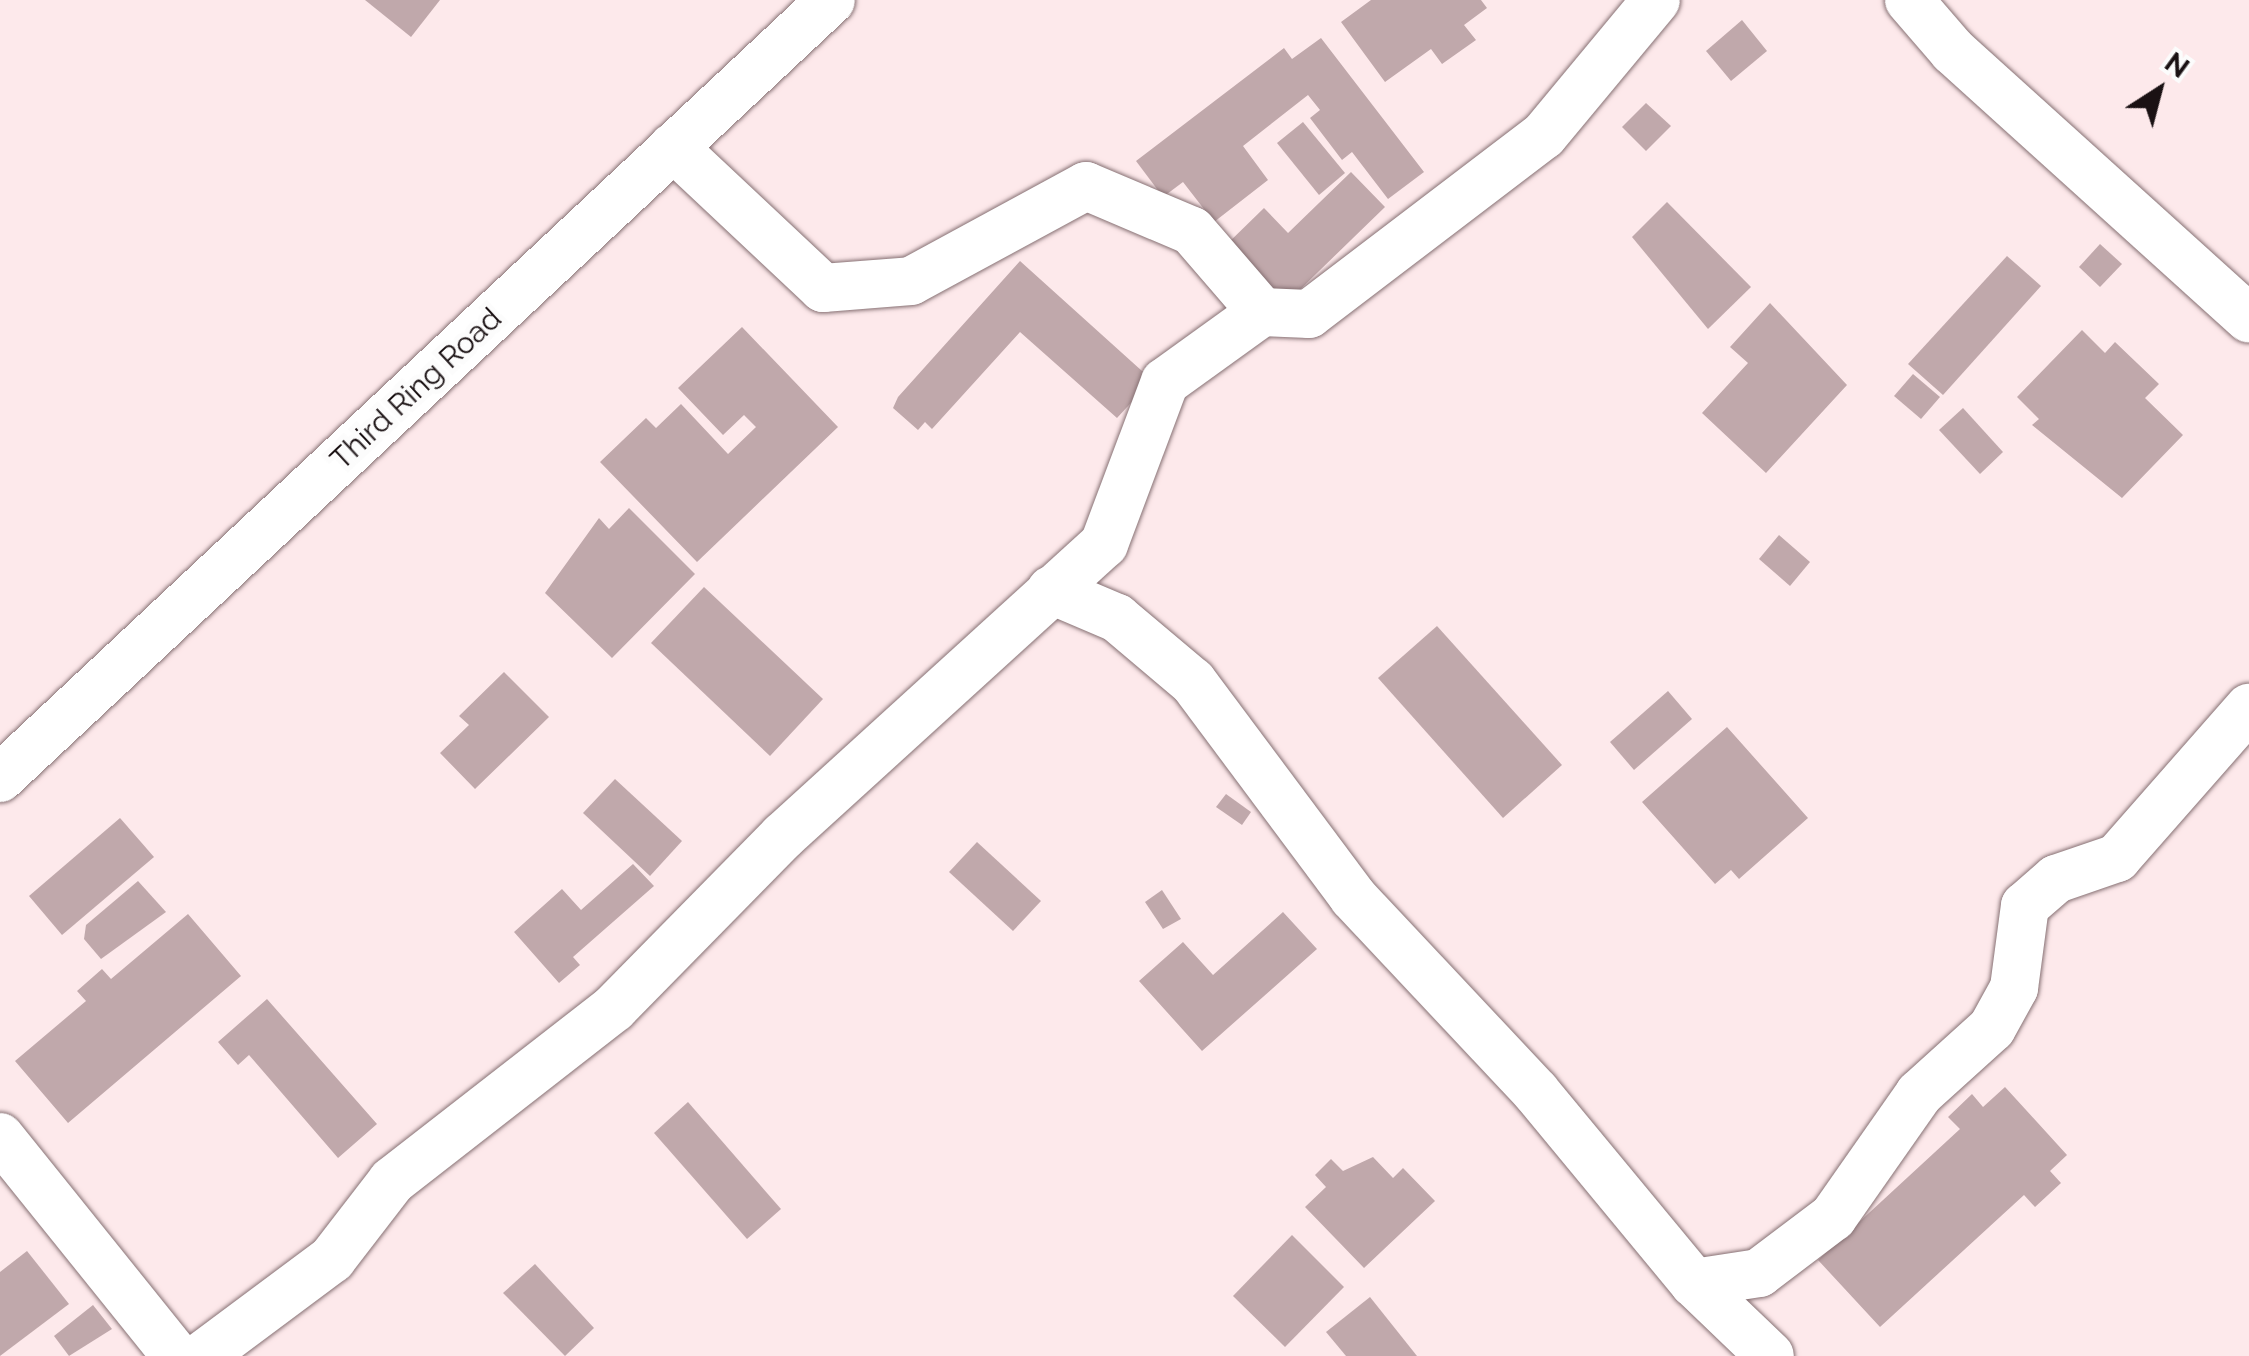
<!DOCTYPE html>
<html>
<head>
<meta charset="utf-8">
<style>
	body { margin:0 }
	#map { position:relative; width:2249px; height:1356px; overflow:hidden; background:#fde9eb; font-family:Raleway,sans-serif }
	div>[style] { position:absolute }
	.building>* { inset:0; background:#c0a8ab }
	.roads { filter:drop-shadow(0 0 2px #867073) drop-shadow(0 0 2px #867073) }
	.minor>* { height:48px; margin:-24px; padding:0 24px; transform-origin:24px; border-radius:24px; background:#fff }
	span { translate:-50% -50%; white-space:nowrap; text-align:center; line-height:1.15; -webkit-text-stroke:10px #fcfcfc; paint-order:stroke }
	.street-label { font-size:30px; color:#1a1113 }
	.north { position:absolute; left:2109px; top:40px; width:100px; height:100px; -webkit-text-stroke:8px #fcfcfc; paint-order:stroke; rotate:36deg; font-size:28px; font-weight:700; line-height:40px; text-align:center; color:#1a1113 }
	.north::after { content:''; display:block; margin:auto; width:35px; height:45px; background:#1a1113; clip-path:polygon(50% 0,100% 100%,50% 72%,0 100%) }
</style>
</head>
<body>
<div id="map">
	<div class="building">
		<div style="clip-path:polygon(365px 0,440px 0,411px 37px)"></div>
		<div style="clip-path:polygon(1371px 0,1481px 0,1487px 8px,1464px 25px,1476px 40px,1442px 64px,1431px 49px,1385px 82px,1341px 22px)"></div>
		<div style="clip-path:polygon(1742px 20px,1767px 51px,1731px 81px,1706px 51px)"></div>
		<div style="clip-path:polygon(1321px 38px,1424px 172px,1388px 199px,1352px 152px,1342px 160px,1310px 118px,1320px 110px,1308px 95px,1243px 146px,1268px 180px,1214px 222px,1183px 182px,1163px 197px,1136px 161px,1284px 48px,1292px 59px)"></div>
		<div style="clip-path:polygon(1646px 103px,1671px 126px,1646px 151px,1622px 127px)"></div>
		<div style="clip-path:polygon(1303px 122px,1345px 173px,1319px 195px,1277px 143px)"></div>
		<div style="clip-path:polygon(1351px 172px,1385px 207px,1282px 307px,1224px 247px,1264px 208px,1288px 233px)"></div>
		<div style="clip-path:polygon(1667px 202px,1751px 287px,1708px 329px,1632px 237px)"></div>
		<div style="clip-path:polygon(2100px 244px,2122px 264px,2100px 287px,2079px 267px)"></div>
		<div style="clip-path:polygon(2007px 256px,2041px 286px,1943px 395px,1908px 364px)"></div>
		<div style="clip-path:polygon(1020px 261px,1152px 380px,1117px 418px,1020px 332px,932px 429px,925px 422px,918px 430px,893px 408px,898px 397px)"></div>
		<div style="clip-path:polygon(1770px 303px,1847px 385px,1766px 473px,1702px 413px,1748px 363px,1730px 347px)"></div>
		<div style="clip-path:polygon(742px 327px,838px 427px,697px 562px,600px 462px,646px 418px,656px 428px,681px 404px,728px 454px,756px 427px,744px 415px,723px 435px,678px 388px)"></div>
		<div style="clip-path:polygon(2082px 330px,2105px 353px,2115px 342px,2159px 384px,2145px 398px,2183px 435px,2122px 498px,2032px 425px,2039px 419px,2017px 397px)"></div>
		<div style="clip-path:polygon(1913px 374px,1940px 397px,1921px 419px,1894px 396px)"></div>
		<div style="clip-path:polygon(1963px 408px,2003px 452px,1980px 474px,1939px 430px)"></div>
		<div style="clip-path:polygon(629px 508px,695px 574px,612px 658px,545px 593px,599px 518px,609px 529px)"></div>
		<div style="clip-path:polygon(1779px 535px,1810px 562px,1790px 586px,1759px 559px)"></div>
		<div style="clip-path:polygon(704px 587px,823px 699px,770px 756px,651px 643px)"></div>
		<div style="clip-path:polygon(1437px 626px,1562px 765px,1503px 818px,1378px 678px)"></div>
		<div style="clip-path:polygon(504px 672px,549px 717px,475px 789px,440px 753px,469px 725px,459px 716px)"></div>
		<div style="clip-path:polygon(1668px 691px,1692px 719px,1634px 770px,1610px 742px)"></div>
		<div style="clip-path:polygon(1727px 727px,1808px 818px,1739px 879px,1731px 870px,1715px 884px,1642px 802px)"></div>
		<div style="clip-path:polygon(615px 779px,682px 841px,650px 876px,583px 813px)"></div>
		<div style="clip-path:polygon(1226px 794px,1251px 812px,1242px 825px,1216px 807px)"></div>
		<div style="clip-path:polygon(120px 818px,154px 857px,62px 935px,29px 896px)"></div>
		<div style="clip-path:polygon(977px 842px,1041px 901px,1013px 931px,949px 872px)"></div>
		<div style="clip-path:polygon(633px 864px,654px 886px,573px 957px,580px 965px,559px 983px,514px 932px,562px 889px,581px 910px)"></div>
		<div style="clip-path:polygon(138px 881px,166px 912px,101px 959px,84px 939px,86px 925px)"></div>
		<div style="clip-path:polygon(1162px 890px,1181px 919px,1163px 929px,1145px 902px)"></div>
		<div style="clip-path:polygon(1283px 912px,1317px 949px,1202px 1051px,1139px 981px,1183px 942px,1213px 975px)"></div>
		<div style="clip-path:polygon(188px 914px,241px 976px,68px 1123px,15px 1061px,86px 1001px,77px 991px,102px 969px,111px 979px)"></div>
		<div style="clip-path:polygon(267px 999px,377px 1124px,338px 1158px,249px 1055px,238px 1065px,218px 1042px)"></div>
		<div style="clip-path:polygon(2005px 1087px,2067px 1155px,2050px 1171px,2061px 1183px,2035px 1207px,2024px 1195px,1880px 1327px,1818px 1260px,1960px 1129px,1948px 1117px,1972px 1094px,1983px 1107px)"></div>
		<div style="clip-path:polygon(688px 1102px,781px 1209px,747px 1239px,654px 1133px)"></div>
		<div style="clip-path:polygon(1373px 1157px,1393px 1178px,1403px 1168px,1435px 1201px,1364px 1268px,1305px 1207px,1326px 1187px,1315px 1175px,1331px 1159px,1343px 1171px)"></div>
		<div style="clip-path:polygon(1292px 1235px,1344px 1287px,1285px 1347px,1233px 1296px)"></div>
		<div style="clip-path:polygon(27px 1251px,69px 1304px,0 1356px,0 1272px)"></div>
		<div style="clip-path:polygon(535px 1264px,594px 1328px,565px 1356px,503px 1293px)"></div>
		<div style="clip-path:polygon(1370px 1297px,1417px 1356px,1346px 1356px,1326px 1332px)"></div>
		<div style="clip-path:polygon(93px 1305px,112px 1329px,69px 1356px,54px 1336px)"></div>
	</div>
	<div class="roads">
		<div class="minor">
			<div style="left:1909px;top:0;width:67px;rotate:49.2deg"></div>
			<div style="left:1953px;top:51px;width:399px;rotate:42.1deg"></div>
			<div style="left:673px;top:147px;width:206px;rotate:43.2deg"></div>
			<div style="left:823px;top:288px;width:88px;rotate:-4.5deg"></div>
			<div style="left:911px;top:281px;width:199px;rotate:-28.5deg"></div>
			<div style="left:1086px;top:186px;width:115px;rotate:23deg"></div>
			<div style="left:1192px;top:231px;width:107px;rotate:49.2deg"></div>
			<div style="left:1262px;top:312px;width:47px;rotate:2.4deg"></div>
			<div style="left:1309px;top:314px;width:295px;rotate:-37.3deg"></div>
			<div style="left:1544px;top:135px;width:175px;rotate:-50.3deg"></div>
			<div style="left:1051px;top:590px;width:72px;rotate:23deg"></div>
			<div style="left:1117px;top:618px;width:99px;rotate:40.1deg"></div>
			<div style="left:1193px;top:682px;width:268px;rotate:53.3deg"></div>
			<div style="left:1353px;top:897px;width:267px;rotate:46.8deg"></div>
			<div style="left:1536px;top:1092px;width:248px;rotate:50.4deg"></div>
			<div style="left:1694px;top:1283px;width:105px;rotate:43.8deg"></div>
			<div style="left:0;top:778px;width:1138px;rotate:-43.11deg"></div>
			<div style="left:0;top:1137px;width:281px;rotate:51.2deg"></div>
			<div style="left:1694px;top:1283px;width:66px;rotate:-8.7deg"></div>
			<div style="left:1759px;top:1273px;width:93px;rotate:-37.1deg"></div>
			<div style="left:1833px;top:1217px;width:150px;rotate:-55deg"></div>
			<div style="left:1919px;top:1094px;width:98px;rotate:-42.1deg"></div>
			<div style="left:1992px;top:1028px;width:46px;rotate:-61.2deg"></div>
			<div style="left:2014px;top:988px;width:83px;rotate:-82.4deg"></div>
			<div style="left:2025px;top:906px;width:41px;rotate:-41.1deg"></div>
			<div style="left:2056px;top:879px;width:65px;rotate:-19deg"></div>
			<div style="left:2117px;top:858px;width:200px;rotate:-48.7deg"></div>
			<div style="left:202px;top:1356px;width:162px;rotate:-36.7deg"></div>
			<div style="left:332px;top:1259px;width:98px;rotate:-52.4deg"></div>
			<div style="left:392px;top:1181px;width:281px;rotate:-37.9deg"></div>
			<div style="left:614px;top:1008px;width:241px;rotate:-45.5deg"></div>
			<div style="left:783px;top:836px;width:434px;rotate:-42.3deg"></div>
			<div style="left:1104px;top:544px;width:173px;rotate:-69.4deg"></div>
			<div style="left:1165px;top:382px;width:120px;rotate:-35.8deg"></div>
		</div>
	</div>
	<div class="street-label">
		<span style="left:416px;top:389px;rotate:-43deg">Third Ring Road</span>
	</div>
	<div class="north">N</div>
</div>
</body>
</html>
